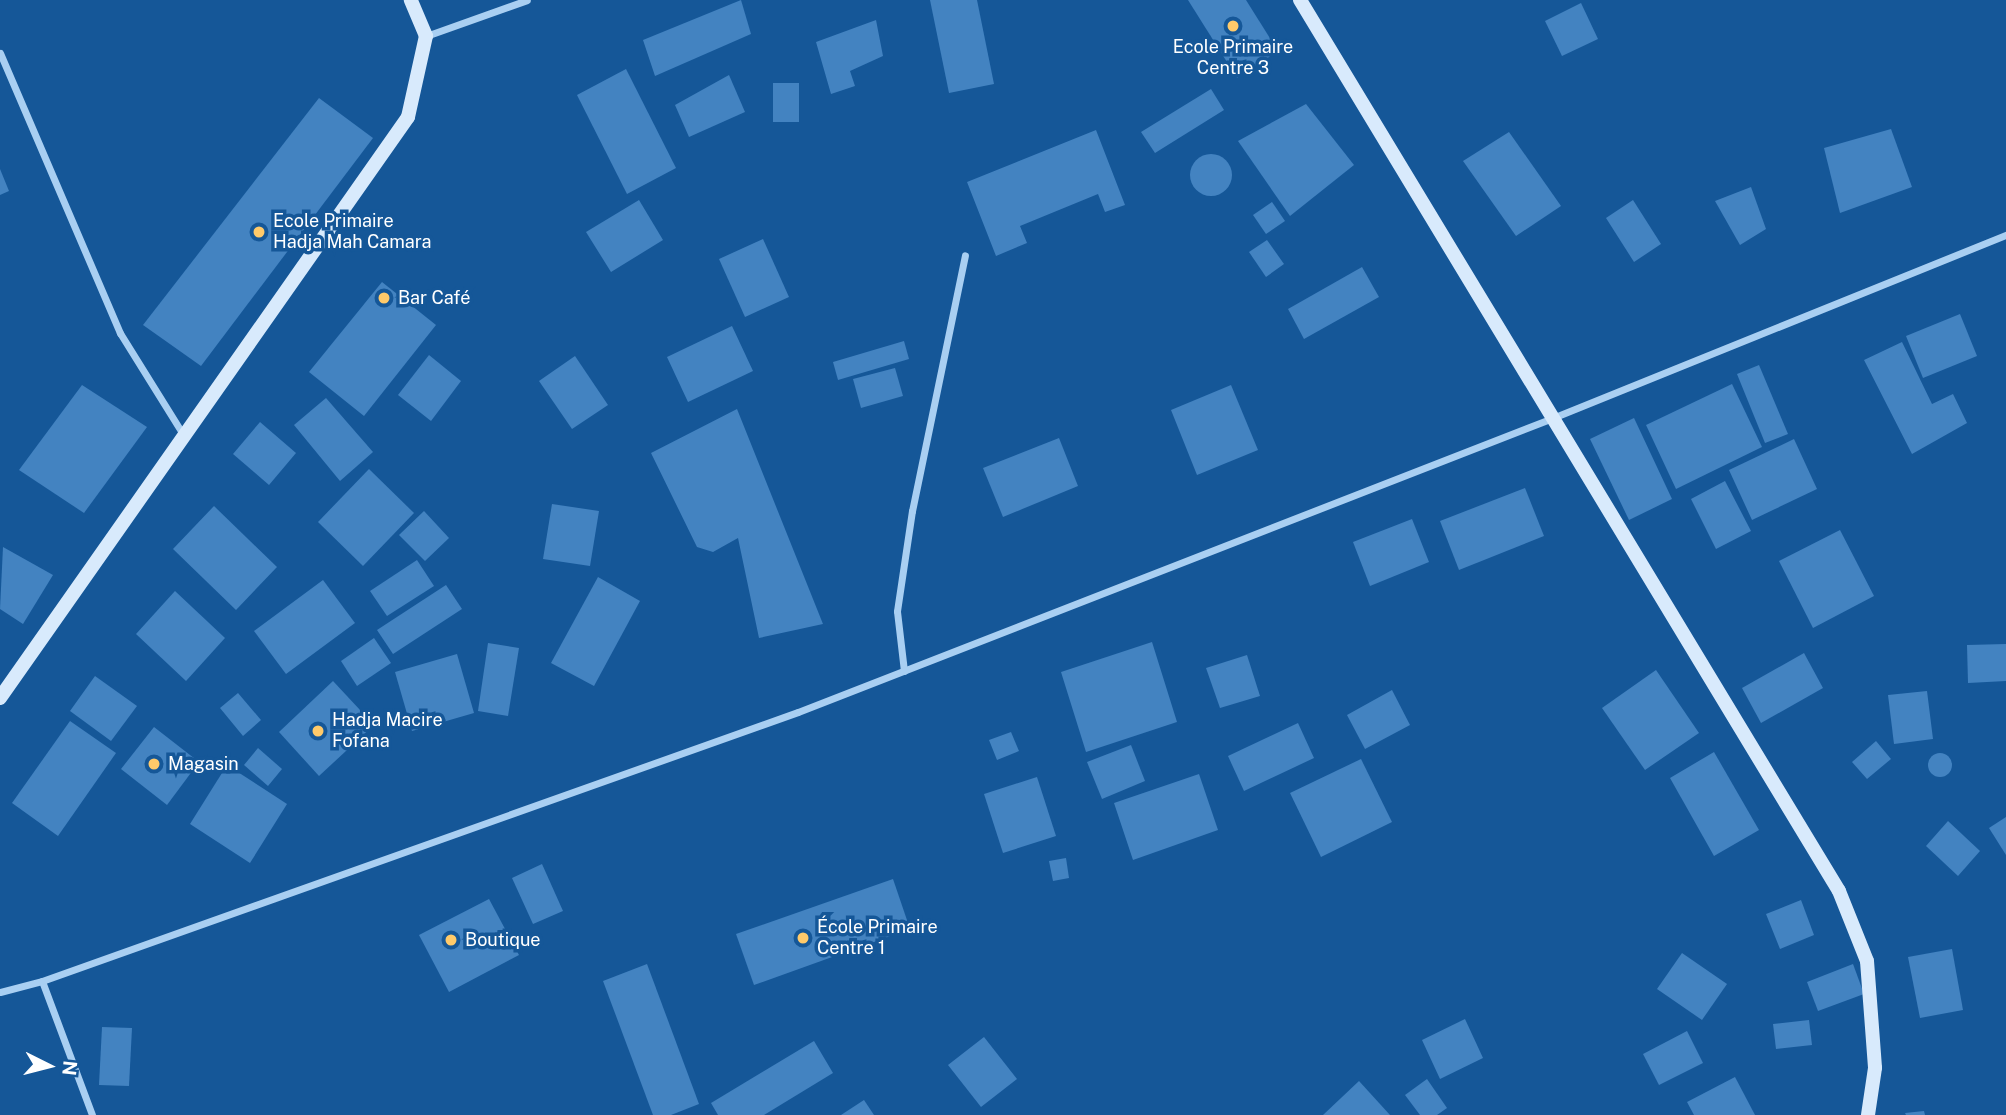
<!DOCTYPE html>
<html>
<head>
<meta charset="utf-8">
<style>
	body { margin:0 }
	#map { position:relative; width:2006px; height:1115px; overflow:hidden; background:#155798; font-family:"Public Sans",sans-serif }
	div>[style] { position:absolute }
	.building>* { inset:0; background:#4383c1 }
	.round { border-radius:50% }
	.street>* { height:7px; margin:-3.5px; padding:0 3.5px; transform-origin:3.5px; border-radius:3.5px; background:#a9cff2 }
	.secondary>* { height:14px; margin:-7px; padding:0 7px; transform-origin:7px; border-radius:7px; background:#d8eafc }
	.dots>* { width:19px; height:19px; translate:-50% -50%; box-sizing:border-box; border:4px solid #155798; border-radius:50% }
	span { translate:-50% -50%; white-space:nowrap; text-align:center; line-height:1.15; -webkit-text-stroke:7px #155798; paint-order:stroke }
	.poi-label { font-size:18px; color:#fff }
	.left { translate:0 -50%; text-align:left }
	.north { position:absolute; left:14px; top:1031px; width:70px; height:70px; -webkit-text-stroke:5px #155798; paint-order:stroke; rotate:96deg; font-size:19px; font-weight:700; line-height:28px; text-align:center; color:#fff }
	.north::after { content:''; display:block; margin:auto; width:24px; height:32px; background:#fff; clip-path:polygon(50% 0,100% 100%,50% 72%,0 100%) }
</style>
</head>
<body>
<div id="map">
	<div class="building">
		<div style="clip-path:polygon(741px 0,751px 34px,655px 76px,643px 40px)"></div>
		<div style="clip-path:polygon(930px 0,977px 0,994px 84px,949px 93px)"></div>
		<div style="clip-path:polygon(1188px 0,1246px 0,1278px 51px,1237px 78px)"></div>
		<div style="clip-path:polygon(1581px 3px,1598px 39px,1562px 56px,1545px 21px)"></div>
		<div style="clip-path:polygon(876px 20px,883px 56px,850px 71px,855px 86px,831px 94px,816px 42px)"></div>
		<div style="clip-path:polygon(626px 69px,676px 168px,627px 194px,577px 95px)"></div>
		<div style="clip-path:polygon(729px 75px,745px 112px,689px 137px,675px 105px)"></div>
		<div style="clip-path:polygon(773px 83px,799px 83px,799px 122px,773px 122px)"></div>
		<div style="clip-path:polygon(1211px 89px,1224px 110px,1155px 153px,1141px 132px)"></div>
		<div style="clip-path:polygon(319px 98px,373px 138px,201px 366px,143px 325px)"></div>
		<div style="clip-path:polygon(1306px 104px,1354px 165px,1290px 216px,1238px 141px)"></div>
		<div style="clip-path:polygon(1891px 129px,1912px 187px,1840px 213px,1824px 148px)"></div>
		<div style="clip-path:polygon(1096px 130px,1125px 205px,1105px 212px,1098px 194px,1020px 226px,1027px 243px,996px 256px,967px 182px)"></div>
		<div style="clip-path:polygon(1509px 132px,1561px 206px,1516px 236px,1463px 161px)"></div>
		<div class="round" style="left:1190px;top:154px;width:42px;height:42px"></div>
		<div style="clip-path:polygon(0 169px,9px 191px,0 195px)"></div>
		<div style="clip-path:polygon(1751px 187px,1766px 229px,1740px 245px,1715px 201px)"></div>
		<div style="clip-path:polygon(639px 200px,663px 240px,611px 272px,586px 232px)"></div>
		<div style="clip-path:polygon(1633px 200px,1661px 244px,1634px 262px,1606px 218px)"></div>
		<div style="clip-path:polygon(1272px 202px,1285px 221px,1266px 234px,1253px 215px)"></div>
		<div style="clip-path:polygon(763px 239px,789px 297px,745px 317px,719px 259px)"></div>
		<div style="clip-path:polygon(1267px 240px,1284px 264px,1266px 277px,1249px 252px)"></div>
		<div style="clip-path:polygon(1362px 267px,1379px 297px,1304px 339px,1288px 309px)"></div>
		<div style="clip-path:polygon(382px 282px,436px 325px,364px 416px,309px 372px)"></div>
		<div style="clip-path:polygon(1960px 314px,1977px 356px,1923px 378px,1906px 336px)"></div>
		<div style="clip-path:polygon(732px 326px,753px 371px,688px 402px,667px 357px)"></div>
		<div style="clip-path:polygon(904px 341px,909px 359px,838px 380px,833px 362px)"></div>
		<div style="clip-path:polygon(1902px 342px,1932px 404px,1953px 394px,1967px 423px,1912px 454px,1864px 360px)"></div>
		<div style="clip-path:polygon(429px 355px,461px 381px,431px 421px,398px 395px)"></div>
		<div style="clip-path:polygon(575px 356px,608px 405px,572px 429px,539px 381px)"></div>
		<div style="clip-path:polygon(1759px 365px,1788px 434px,1765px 443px,1737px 374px)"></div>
		<div style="clip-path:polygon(895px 368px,903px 396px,861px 408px,853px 379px)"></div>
		<div style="clip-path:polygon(1732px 384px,1762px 447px,1676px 489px,1646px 425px)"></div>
		<div style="clip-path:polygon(82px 385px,147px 427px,84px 513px,19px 470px)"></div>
		<div style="clip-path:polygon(1231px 385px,1258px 450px,1197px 475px,1171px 410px)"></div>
		<div style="clip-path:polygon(326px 398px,373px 452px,340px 481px,294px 425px)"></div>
		<div style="clip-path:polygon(737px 409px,823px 624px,759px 638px,738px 538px,713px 552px,697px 547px,651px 453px)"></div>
		<div style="clip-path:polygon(1634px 418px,1672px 499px,1629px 520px,1590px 439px)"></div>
		<div style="clip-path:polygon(260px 422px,296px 453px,269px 485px,233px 454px)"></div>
		<div style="clip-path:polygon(1059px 438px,1078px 486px,1003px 517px,983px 468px)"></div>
		<div style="clip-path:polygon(1794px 439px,1817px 489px,1752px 520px,1729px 470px)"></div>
		<div style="clip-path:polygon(369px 469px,414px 513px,363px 566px,318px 522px)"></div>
		<div style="clip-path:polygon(1725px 481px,1751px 531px,1716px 549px,1691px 499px)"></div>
		<div style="clip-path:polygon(1525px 488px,1544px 536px,1459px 570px,1440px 521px)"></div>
		<div style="clip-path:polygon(552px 504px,599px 511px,590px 566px,543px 559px)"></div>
		<div style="clip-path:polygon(214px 506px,277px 567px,236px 610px,173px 549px)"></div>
		<div style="clip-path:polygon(424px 511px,449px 538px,425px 561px,399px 535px)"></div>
		<div style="clip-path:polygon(1412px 519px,1429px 562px,1370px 586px,1353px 542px)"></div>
		<div style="clip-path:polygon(1840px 530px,1874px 596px,1813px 628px,1779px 561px)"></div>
		<div style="clip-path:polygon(3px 547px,53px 575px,23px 624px,0 609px)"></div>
		<div style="clip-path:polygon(417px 560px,434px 586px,387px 616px,370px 591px)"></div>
		<div style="clip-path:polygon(598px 577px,640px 601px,594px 686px,551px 663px)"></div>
		<div style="clip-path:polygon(323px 580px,355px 623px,286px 674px,254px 631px)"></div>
		<div style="clip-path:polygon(446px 585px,462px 609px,393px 654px,377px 630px)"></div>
		<div style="clip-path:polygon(175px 591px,225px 638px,186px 681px,136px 634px)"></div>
		<div style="clip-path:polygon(374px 638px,391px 663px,357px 686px,341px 661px)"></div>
		<div style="clip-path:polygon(1152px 642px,1177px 722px,1086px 752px,1061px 672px)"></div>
		<div style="clip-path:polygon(488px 643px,519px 648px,508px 716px,478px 711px)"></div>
		<div style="clip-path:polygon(2006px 644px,2006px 681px,1968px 683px,1967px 645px)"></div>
		<div style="clip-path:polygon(1804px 653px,1823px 688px,1761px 723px,1742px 688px)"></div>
		<div style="clip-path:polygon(457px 654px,474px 713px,412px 731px,395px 672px)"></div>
		<div style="clip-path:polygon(1247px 655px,1260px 696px,1220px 708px,1206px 668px)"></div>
		<div style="clip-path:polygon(1656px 670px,1699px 733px,1645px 770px,1602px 708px)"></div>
		<div style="clip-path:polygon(95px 676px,137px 706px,111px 741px,70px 711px)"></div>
		<div style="clip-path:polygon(333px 681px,374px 725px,319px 776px,279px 732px)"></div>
		<div style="clip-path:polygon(1392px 690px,1410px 725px,1365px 749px,1347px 715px)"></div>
		<div style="clip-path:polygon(1927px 691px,1933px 739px,1894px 744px,1888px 695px)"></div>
		<div style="clip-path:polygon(238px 693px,261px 720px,243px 736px,220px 708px)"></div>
		<div style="clip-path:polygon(70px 721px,116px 753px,58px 836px,12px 803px)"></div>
		<div style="clip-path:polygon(1298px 723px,1314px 758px,1244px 791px,1228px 756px)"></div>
		<div style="clip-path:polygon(154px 727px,199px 762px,167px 805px,121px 769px)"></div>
		<div style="clip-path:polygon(1011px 732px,1019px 751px,997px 760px,989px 740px)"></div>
		<div style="clip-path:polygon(1876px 741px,1891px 759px,1867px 779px,1852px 762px)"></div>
		<div style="clip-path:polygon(1131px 745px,1145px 781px,1102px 799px,1087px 762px)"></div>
		<div style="clip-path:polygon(258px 748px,282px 769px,268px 786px,244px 765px)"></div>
		<div style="clip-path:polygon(1714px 752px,1759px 830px,1714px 856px,1670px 778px)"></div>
		<div class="round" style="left:1928px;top:753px;width:24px;height:24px"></div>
		<div style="clip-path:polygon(1361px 759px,1392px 822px,1321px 857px,1290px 793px)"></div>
		<div style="clip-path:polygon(227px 765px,287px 804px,250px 863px,190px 824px)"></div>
		<div style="clip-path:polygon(1199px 774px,1218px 830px,1133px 860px,1114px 803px)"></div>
		<div style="clip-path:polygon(1037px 777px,1056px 836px,1003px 853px,984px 794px)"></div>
		<div style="clip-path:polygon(2006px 817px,2006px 855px,1989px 828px)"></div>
		<div style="clip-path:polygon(1948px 821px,1980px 851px,1958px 876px,1926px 846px)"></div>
		<div style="clip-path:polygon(1066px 858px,1069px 878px,1053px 881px,1049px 861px)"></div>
		<div style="clip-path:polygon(542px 864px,563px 911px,533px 924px,512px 878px)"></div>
		<div style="clip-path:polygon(893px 879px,910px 929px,754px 985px,736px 934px)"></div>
		<div style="clip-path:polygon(489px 899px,519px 955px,449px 992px,419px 935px)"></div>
		<div style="clip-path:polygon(1801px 900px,1814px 935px,1780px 949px,1766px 914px)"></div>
		<div style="clip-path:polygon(1952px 949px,1963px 1010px,1920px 1018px,1908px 957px)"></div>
		<div style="clip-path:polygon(1682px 953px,1727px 984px,1702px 1020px,1657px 989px)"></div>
		<div style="clip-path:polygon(647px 964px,699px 1104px,671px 1115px,653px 1115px,603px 981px)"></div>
		<div style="clip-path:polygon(1853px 964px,1864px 994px,1818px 1011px,1807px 982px)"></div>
		<div style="clip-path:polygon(1465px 1019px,1483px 1058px,1440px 1079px,1422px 1040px)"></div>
		<div style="clip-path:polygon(1809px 1020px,1812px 1045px,1776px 1049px,1773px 1024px)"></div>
		<div style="clip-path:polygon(102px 1027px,132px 1028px,129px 1086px,99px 1085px)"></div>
		<div style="clip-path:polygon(1687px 1031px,1703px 1063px,1659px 1085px,1643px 1054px)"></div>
		<div style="clip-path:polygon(984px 1037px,1017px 1079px,981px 1107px,948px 1065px)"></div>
		<div style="clip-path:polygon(814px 1041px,833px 1073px,764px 1115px,718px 1115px,711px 1103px)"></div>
		<div style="clip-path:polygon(1735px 1077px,1755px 1115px,1694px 1115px,1687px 1102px)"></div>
		<div style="clip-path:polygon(1427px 1079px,1447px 1108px,1437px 1115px,1420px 1115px,1405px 1095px)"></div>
		<div style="clip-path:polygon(1359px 1081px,1390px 1115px,1323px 1115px)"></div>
		<div style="clip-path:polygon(864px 1100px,874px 1115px,841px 1115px)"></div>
		<div style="clip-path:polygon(1924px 1111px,1925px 1115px,1906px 1115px,1905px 1113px)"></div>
	</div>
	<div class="street">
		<div style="left:426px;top:36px;width:107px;rotate:-19.6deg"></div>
		<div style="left:0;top:53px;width:305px;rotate:66.8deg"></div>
		<div style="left:120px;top:333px;width:121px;rotate:58.1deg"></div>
		<div style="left:904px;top:671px;width:60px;rotate:-96.7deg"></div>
		<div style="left:897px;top:611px;width:101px;rotate:-81.5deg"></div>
		<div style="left:912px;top:511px;width:261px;rotate:-78.3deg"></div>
		<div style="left:42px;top:981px;width:143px;rotate:69.5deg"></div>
		<div style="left:0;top:992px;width:43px;rotate:-14.7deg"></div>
		<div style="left:42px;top:981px;width:802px;rotate:-19.59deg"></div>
		<div style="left:798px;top:712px;width:812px;rotate:-21.29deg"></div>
		<div style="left:1555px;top:417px;width:486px;rotate:-22deg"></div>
	</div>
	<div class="secondary">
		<div style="left:1300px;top:0;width:1041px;rotate:58.83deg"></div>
		<div style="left:1839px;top:891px;width:75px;rotate:68.2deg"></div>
		<div style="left:1867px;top:961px;width:107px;rotate:85.7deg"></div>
		<div style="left:1875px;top:1068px;width:48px;rotate:98.5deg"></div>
		<div style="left:0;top:698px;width:710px;rotate:-54.92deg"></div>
		<div style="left:408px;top:117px;width:83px;rotate:-77.5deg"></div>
		<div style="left:426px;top:36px;width:39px;rotate:-113deg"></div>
	</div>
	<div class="dots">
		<div style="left:1233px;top:26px;background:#ffca6a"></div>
		<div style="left:259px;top:232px;background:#ffca6a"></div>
		<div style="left:384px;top:298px;background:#ffca6a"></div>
		<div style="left:318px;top:731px;background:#ffca6a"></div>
		<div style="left:154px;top:764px;background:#ffca6a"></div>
		<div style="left:803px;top:938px;background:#ffca6a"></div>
		<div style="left:451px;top:940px;background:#ffca6a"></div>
	</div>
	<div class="poi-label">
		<span style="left:1233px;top:58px">Ecole Primaire<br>Centre 3</span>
		<span class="left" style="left:273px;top:232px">Ecole Primaire<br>Hadja Mah Camara</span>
		<span class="left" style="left:398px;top:298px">Bar Café</span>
		<span class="left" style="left:332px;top:731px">Hadja Macire<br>Fofana</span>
		<span class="left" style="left:168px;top:764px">Magasin</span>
		<span class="left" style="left:817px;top:938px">École Primaire<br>Centre 1</span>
		<span class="left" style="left:465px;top:940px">Boutique</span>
	</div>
	<div class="north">N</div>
</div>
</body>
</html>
